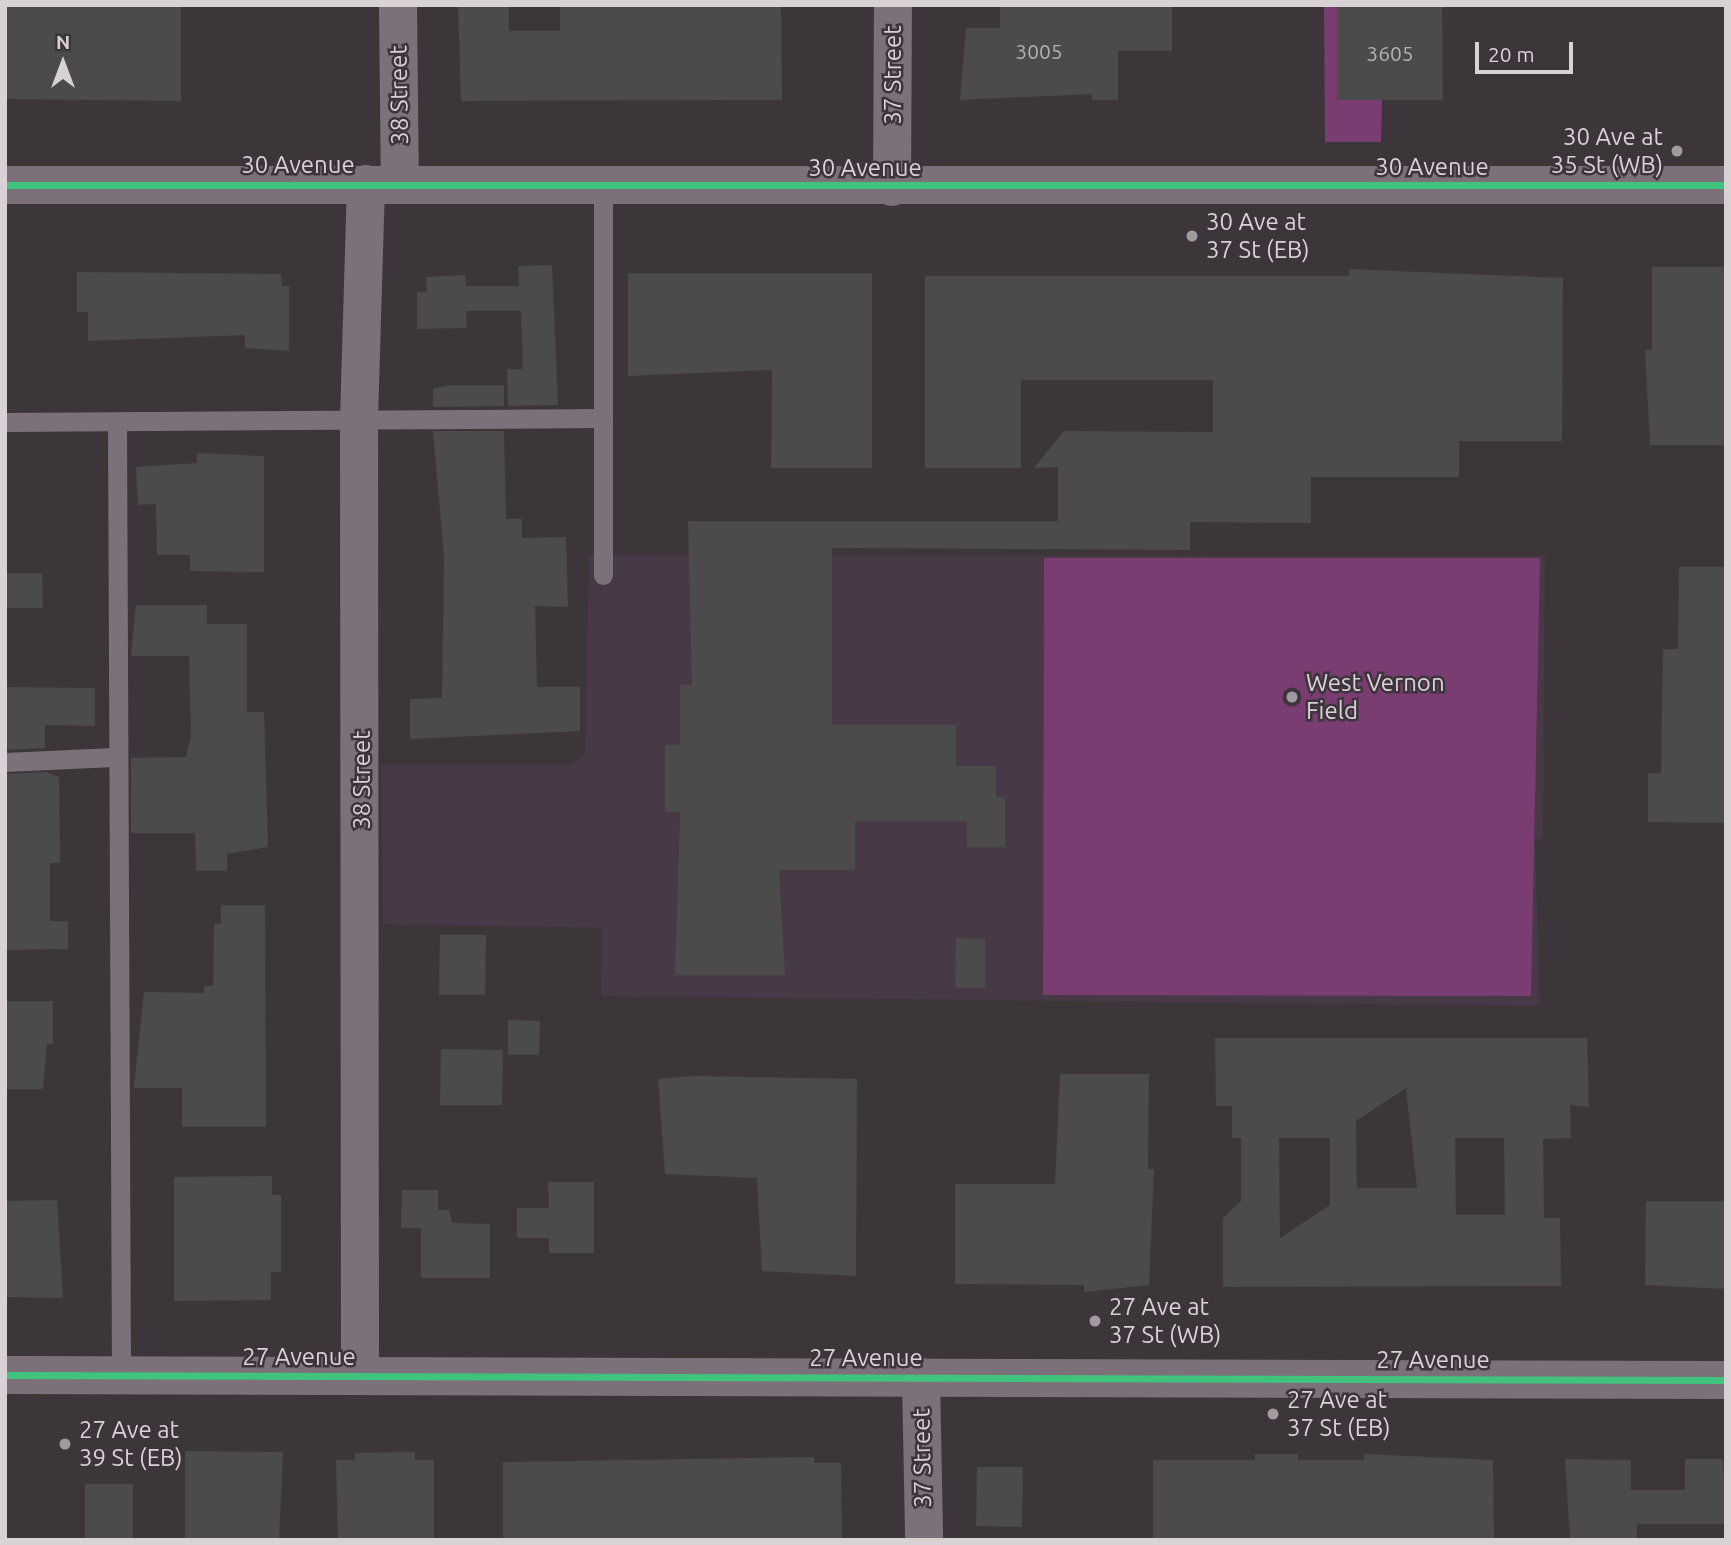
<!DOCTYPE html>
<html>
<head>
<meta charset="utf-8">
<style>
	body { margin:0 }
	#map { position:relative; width:1731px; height:1545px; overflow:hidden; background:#3c363b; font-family:Ubuntu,sans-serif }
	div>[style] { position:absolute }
	.built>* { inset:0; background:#473945 }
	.green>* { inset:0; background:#793d72 }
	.building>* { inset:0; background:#4b4b4c }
	.service>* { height:19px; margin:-9.5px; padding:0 9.5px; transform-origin:9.5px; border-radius:9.5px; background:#7c717a }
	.minor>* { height:38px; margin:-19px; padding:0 19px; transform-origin:19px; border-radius:19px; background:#7c717a }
	.tertiary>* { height:38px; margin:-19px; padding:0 19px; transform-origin:19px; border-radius:19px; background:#7c717a }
	.cycleway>* { height:7px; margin:-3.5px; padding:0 3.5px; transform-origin:3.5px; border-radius:3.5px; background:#40c37c }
	.dots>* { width:19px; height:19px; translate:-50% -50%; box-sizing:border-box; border:4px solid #3e343c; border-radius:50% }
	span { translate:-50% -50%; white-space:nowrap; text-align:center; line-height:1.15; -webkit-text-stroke:5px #3e343c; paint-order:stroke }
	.number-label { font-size:21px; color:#b5b0b4 }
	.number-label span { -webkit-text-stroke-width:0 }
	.street-label { font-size:24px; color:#d8d2d7 }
	.poi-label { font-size:24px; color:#d8d2d7 }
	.right { translate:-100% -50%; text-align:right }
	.left { translate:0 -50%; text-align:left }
	.frame { position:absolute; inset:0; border:7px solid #d8d2d7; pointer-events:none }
	.north { position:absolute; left:28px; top:28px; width:70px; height:70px; -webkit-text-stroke:5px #3e343c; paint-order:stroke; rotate:0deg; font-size:19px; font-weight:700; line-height:28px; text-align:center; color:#d8d2d7 }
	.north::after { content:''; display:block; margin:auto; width:24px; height:32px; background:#d8d2d7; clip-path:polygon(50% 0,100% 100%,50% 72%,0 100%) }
	.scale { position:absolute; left:1475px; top:42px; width:98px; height:32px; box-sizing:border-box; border:4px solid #d8d2d7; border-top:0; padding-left:9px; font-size:21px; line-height:24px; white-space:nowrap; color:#d8d2d7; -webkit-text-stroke:5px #3e343c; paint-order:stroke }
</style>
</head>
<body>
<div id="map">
	<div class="built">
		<div style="clip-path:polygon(589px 555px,1545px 556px,1543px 839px,1535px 839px,1540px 1006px,601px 996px,602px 928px,383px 924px,381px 765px,573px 765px,585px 753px)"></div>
	</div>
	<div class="green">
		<div style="clip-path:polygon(1324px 5px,1337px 5px,1337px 100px,1382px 100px,1381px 142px,1325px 142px)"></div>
		<div style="clip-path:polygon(1044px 558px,1540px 558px,1531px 996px,1043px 995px)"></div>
	</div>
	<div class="building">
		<div style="clip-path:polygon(5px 5px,181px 5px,181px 101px,5px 99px)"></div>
		<div style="clip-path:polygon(458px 5px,509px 5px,509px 31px,560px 31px,560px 5px,781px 5px,782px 100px,461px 101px)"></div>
		<div style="clip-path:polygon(1000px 5px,1172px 5px,1172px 51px,1118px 51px,1118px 100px,1092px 100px,1092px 94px,960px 100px,966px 28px,1000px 28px)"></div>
		<div style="clip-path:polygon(1337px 5px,1442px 5px,1443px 100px,1337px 100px)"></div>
		<div style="clip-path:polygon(552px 265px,558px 405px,508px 406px,507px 369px,523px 369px,521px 311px,466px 311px,467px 328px,417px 329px,417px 292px,427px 292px,426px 277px,465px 275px,466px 286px,519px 286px,518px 266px)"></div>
		<div style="clip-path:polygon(1652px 267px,1726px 267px,1726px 445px,1650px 445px,1645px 350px,1652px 350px)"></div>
		<div style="clip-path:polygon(1349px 269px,1563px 278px,1562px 441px,1459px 441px,1459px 477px,1311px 477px,1311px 523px,1190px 522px,1190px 550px,832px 548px,832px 725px,956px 725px,956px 766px,996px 766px,996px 797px,1005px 797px,1005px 847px,967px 847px,967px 821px,855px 821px,855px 870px,779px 870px,785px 975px,675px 975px,680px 812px,665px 812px,665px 745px,680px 745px,680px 685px,692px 685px,688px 521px,1058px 521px,1058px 467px,1034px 468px,1064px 431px,1213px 432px,1213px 380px,1021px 380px,1021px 468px,925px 468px,925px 276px,1349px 276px)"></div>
		<div style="clip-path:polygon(77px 272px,281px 274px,282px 286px,289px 286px,289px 351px,245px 348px,245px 335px,88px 341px,88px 312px,77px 312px)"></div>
		<div style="clip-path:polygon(628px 273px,872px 273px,872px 468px,771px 468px,772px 370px,628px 376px)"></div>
		<div style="clip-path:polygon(450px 385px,504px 385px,504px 406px,433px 407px,433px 389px)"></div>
		<div style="clip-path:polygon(433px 431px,504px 431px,506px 519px,522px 519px,522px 538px,566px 537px,568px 607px,535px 606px,537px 687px,580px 687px,580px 731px,410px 739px,410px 699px,442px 698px,444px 556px)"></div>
		<div style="clip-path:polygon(197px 453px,264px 456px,264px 572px,190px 571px,190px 555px,157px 555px,156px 504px,138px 505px,136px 467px,197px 463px)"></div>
		<div style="clip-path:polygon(1679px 567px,1726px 567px,1724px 823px,1648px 822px,1648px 773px,1661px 773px,1663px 649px,1678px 649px)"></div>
		<div style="clip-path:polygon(5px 573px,42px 573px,43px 608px,5px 608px)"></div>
		<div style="clip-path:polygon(136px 605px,207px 605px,207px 624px,247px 624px,247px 712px,264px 712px,268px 847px,227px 854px,227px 871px,196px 871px,195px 833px,131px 833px,131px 758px,186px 757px,191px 737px,189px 656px,131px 656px)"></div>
		<div style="clip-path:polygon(5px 687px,95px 688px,95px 726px,45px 725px,45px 748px,5px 750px)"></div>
		<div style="clip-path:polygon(46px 772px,59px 777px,60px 863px,50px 863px,50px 921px,68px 921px,68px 949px,5px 950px,5px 774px)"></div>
		<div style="clip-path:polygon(221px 905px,265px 905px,266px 1127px,182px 1127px,182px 1088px,134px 1088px,144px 992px,204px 993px,204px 986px,213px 986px,214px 924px,221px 924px)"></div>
		<div style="clip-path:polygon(440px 935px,486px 935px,485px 995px,439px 995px)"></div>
		<div style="clip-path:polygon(956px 938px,985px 939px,985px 988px,955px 988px)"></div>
		<div style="clip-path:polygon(5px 1001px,53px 1001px,53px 1044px,47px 1044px,43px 1089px,5px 1089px)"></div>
		<div style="clip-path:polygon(508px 1020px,540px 1021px,539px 1055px,508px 1055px)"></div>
		<div style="clip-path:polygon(evenodd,1215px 1038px,1587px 1038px,1589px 1107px,1570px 1105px,1571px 1138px,1543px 1139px,1544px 1218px,1560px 1218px,1561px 1286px,1223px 1287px,1223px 1218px,1241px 1201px,1241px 1138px,1232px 1138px,1232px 1106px,1216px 1106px,1215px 1038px,1406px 1088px,1417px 1188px,1357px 1188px,1356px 1121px,1406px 1088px,1215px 1038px,1279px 1138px,1330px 1138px,1330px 1205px,1280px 1238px,1279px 1138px,1215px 1038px,1455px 1138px,1504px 1138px,1505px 1215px,1456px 1215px,1455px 1138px)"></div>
		<div style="clip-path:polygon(441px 1049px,503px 1050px,502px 1105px,440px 1105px)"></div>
		<div style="clip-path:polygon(1060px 1074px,1149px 1074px,1148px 1169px,1154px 1169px,1149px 1285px,1084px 1292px,1084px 1285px,955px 1284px,955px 1184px,1055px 1184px)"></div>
		<div style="clip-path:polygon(695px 1076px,857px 1079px,856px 1276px,762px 1271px,757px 1178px,665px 1174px,658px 1079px)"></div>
		<div style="clip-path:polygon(272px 1176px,272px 1195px,281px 1195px,281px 1272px,271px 1272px,271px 1300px,174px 1301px,174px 1177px)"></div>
		<div style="clip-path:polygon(548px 1182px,594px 1182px,594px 1253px,549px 1253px,549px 1238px,517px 1238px,517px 1208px,549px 1208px)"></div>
		<div style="clip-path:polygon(402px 1190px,438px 1190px,438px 1210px,449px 1210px,452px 1223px,490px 1224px,490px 1278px,421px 1278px,421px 1228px,401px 1228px)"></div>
		<div style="clip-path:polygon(57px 1200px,63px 1298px,5px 1297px,5px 1201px)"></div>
		<div style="clip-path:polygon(1646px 1201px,1726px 1201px,1726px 1289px,1645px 1285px)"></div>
		<div style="clip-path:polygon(185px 1451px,283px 1452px,279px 1540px,185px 1538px)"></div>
		<div style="clip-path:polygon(415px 1452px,415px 1460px,434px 1460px,434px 1540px,338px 1540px,336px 1460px,355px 1460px,355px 1453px)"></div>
		<div style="clip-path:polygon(1255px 1454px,1298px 1454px,1298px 1460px,1364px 1460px,1364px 1454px,1493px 1460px,1494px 1540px,1153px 1540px,1153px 1460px,1255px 1460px)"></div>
		<div style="clip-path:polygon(814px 1457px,814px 1463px,841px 1463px,842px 1540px,503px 1540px,503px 1462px)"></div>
		<div style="clip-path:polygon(1565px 1459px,1631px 1460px,1631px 1490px,1685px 1490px,1685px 1459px,1723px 1459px,1726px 1524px,1637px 1524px,1637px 1540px,1570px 1540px)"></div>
		<div style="clip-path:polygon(977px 1467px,1023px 1467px,1022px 1527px,976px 1526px)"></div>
		<div style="clip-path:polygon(85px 1484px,133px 1484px,133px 1540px,85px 1540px)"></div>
	</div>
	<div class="service">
		<div style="left:603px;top:187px;width:388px;rotate:90deg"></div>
		<div style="left:5px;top:422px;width:598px;rotate:-0.38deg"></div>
		<div style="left:117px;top:422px;width:953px;rotate:89.76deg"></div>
		<div style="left:5px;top:762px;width:109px;rotate:-2.6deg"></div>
	</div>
	<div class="minor">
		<div style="left:398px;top:5px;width:180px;rotate:89.4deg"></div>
		<div style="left:5px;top:1375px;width:1721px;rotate:0.17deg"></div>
		<div style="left:360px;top:1376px;width:956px;rotate:-90.06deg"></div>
		<div style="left:359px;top:420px;width:236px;rotate:-88.3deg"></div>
		<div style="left:921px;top:1377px;width:163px;rotate:88.9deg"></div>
	</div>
	<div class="tertiary">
		<div style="left:5px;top:185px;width:1721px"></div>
		<div style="left:892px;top:187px;width:182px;rotate:-89.7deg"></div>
	</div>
	<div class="cycleway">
		<div style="left:5px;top:185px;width:1721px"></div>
		<div style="left:5px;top:1375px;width:1721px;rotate:0.17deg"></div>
	</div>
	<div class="dots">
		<div style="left:1677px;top:151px;background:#a19ba0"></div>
		<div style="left:1192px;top:236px;background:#a19ba0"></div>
		<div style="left:1292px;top:697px;background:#a19ba0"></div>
		<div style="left:1095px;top:1321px;background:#a19ba0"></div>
		<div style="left:1273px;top:1414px;background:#a19ba0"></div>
		<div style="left:65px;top:1444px;background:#a19ba0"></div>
	</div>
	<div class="number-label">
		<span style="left:1039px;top:51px">3005</span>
		<span style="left:1390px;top:53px">3605</span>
	</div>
	<div class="street-label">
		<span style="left:893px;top:75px;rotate:-90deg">37 Street</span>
		<span style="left:399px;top:95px;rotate:-91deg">38 Street</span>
		<span style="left:298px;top:165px">30 Avenue</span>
		<span style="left:1432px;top:167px">30 Avenue</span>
		<span style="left:865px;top:168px">30 Avenue</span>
		<span style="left:362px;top:780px;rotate:-90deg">38 Street</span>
		<span style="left:299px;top:1357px">27 Avenue</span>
		<span style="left:866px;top:1358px">27 Avenue</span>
		<span style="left:1433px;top:1360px">27 Avenue</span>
		<span style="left:922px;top:1458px;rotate:-91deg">37 Street</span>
	</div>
	<div class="poi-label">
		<span class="right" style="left:1663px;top:151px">30 Ave at<br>35 St (WB)</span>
		<span class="left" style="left:1206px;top:236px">30 Ave at<br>37 St (EB)</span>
		<span class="left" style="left:1306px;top:697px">West Vernon<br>Field</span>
		<span class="left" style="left:1109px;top:1321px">27 Ave at<br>37 St (WB)</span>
		<span class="left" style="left:1287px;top:1414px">27 Ave at<br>37 St (EB)</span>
		<span class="left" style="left:79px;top:1444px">27 Ave at<br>39 St (EB)</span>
	</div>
	<div class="frame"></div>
	<div class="north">N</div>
	<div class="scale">20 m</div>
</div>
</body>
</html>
